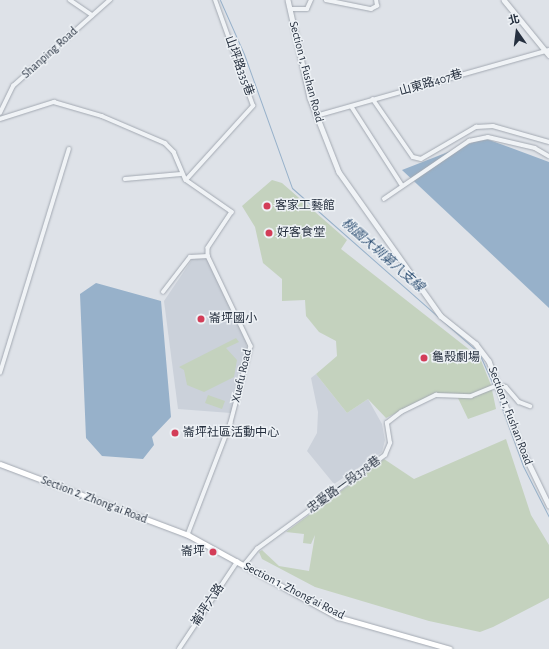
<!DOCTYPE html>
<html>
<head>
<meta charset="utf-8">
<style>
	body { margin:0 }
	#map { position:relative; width:549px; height:649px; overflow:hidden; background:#dee2e8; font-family:"Alegreya Sans","Noto Sans TC",sans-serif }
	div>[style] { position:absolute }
	.built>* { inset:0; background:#cbd1da }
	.green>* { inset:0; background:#c4d2be }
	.water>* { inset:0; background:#97b1ca }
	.stream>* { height:1px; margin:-0.5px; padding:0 0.5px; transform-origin:0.5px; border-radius:0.5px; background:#97b1ca }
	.roads { filter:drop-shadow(0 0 1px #a3a9b2) drop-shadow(0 0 1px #a3a9b2) }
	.minor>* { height:3.5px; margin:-1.75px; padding:0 1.75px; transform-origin:1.75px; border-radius:1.75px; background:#f0f3f6 }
	.tertiary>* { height:4.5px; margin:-2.25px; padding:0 2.25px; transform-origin:2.25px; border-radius:2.25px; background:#f0f3f6 }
	.secondary>* { height:5px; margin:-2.5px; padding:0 2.5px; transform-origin:2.5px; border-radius:2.5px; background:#fff }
	.dots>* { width:11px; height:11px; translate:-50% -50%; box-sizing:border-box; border:2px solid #edf1f5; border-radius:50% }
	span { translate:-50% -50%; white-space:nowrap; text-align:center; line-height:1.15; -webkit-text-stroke:3px #edf1f5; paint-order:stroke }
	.street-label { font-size:12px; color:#26303f }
	.poi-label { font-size:12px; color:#26303f }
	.left { translate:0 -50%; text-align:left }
	.right { translate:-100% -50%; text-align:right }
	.water-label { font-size:13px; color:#2f5074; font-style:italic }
	.north { position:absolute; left:497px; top:12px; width:40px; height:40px; -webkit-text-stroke:3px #edf1f5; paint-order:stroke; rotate:346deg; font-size:11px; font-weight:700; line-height:16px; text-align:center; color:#26303f }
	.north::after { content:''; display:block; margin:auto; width:14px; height:18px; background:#26303f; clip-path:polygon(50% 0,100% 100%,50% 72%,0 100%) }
</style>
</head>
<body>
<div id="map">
	<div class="built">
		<div style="clip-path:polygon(200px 256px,208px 259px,246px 337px,247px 349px,231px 413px,178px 409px,164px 301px,193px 258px)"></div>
		<div style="clip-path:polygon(316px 374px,347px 413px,368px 399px,382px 424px,385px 440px,382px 452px,334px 484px,307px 451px,317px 433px,318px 412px,311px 378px)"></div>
	</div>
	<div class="green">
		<div style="clip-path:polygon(272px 180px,282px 183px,347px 240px,341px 249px,480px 358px,491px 385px,496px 409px,468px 419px,457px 396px,437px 393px,386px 418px,368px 399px,347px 413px,316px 374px,337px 356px,336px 341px,319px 332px,306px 316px,305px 300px,282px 301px,282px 279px,263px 263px,255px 227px,242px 206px)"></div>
		<div style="clip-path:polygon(236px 338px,239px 342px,226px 348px,237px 360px,234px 377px,204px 392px,187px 385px,184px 370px,179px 367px)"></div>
		<div style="clip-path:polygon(208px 395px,225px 401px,222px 409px,205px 403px)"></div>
		<div style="clip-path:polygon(506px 439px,531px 515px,549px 545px,549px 598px,493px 627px,480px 632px,429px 621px,315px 587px,262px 559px,259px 552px,262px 550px,279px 566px,309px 571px,315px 535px,311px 544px,303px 543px,304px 534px,286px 532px,384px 459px,414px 479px)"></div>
	</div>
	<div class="water">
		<div style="clip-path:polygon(484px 138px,549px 162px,549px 308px,402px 170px)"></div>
		<div style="clip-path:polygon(96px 283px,161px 301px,171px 417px,152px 437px,154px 445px,143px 459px,102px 456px,86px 438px,80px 294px)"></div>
	</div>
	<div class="stream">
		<div style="left:220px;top:0;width:59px;rotate:66deg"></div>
		<div style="left:244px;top:54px;width:142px;rotate:70.3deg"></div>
		<div style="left:292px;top:188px;width:249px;rotate:41.4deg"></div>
		<div style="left:479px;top:353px;width:36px;rotate:66deg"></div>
		<div style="left:495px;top:389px;width:82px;rotate:70deg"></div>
		<div style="left:523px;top:466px;width:57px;rotate:63deg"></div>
	</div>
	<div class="roads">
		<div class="minor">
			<div style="left:70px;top:0;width:27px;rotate:34deg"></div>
			<div style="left:326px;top:0;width:46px;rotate:11.3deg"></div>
			<div style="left:371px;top:9px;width:7px;rotate:-27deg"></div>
			<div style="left:377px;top:6px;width:6px;rotate:-99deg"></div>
			<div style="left:290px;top:9px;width:17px"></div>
			<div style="left:307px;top:9px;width:10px;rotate:-66deg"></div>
			<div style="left:373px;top:99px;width:70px;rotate:55.4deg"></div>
			<div style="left:413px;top:157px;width:8px;rotate:14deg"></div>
			<div style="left:421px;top:159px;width:64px;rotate:-30.2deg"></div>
			<div style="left:476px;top:127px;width:17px;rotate:-3deg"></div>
			<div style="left:493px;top:126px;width:58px;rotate:15.9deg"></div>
			<div style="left:352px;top:107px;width:93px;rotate:57.3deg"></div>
			<div style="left:0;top:113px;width:30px;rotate:-64deg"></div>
			<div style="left:13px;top:86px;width:130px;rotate:-41.6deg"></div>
			<div style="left:316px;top:116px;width:242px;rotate:-15.8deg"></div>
			<div style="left:0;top:119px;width:57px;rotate:-17.5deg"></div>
			<div style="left:54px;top:102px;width:50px;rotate:16.3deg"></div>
			<div style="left:102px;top:116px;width:69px;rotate:23.2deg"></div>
			<div style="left:165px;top:143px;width:13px;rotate:45deg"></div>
			<div style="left:174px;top:152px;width:30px;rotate:67deg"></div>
			<div style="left:186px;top:180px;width:56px;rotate:34.8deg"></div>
			<div style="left:232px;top:212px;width:43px;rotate:123.7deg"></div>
			<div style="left:208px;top:248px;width:8px;rotate:90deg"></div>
			<div style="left:208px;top:256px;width:100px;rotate:64.5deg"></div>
			<div style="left:251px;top:346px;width:80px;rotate:104.6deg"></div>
			<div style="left:231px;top:423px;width:120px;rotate:111deg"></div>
			<div style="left:125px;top:179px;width:56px;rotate:-5.1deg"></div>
			<div style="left:186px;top:180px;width:100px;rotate:-47.8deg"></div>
			<div style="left:253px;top:106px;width:113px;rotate:-109.7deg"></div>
			<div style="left:384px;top:199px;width:103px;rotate:-34.3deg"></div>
			<div style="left:469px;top:141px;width:19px;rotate:-12deg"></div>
			<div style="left:488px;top:137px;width:48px;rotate:13.2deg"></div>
			<div style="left:535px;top:148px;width:16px;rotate:30deg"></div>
			<div style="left:163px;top:292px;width:44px;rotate:-52.4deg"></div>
			<div style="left:190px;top:257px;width:18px;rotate:-3deg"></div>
			<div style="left:0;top:373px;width:234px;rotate:-72.9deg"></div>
			<div style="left:244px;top:565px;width:21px;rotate:-51deg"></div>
			<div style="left:257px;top:549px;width:159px;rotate:-36.3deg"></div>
			<div style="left:385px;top:455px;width:13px;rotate:-67deg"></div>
			<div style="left:390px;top:443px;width:20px;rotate:-99deg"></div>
			<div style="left:387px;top:423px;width:18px;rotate:-38deg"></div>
			<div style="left:401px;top:412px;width:39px;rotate:-26deg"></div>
			<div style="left:436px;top:395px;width:35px;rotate:2deg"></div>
			<div style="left:471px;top:396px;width:29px;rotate:-22deg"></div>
			<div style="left:498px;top:385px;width:8px;rotate:14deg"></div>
			<div style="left:506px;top:387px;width:20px;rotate:49deg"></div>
			<div style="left:519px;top:402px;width:12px;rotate:20deg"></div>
			<div style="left:179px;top:649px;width:105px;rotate:-56.3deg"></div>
		</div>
		<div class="tertiary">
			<div style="left:288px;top:0;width:100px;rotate:77.3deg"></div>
			<div style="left:310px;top:98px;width:79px;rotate:68.6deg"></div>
			<div style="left:339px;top:172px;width:176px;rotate:54.7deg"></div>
			<div style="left:441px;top:316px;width:45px;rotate:38.7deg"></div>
			<div style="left:476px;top:344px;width:21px;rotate:53deg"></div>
			<div style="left:489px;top:361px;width:90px;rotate:69.7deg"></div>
			<div style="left:520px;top:445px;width:67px;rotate:64.2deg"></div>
			<div style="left:504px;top:0;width:71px;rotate:50.7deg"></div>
		</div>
		<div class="secondary">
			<div style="left:0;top:464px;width:201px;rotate:20.7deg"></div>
			<div style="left:188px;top:535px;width:171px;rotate:28.7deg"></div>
			<div style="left:338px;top:617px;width:116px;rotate:15.9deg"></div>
		</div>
	</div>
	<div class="dots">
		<div style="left:267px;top:206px;background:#d33d58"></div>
		<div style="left:269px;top:233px;background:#d33d58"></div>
		<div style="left:201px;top:319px;background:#d33d58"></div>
		<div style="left:424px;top:358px;background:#d33d58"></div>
		<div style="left:175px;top:433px;background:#d33d58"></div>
		<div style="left:213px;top:552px;background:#d33d58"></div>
	</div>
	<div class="street-label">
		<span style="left:50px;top:53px;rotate:-42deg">Shanping Road</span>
		<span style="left:239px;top:66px;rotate:70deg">山坪路335巷</span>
		<span style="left:306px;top:72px;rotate:75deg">Section 1, Fushan Road</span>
		<span style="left:431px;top:83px;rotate:-16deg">山東路407巷</span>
		<span style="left:242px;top:376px;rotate:-77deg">Xuefu Road</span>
		<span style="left:510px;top:416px;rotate:69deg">Section 1, Fushan Road</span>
		<span style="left:344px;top:485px;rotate:-36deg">忠愛路一段378巷</span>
		<span style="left:94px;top:500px;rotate:21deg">Section 2, Zhong'ai Road</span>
		<span style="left:294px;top:591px;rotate:27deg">Section 1, Zhong'ai Road</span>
		<span style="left:208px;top:605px;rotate:-56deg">崙坪六路</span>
	</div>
	<div class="poi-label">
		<span class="left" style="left:275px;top:206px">客家工藝館</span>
		<span class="left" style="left:277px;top:233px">好客食堂</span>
		<span class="left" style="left:209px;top:319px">崙坪國小</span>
		<span class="left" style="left:432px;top:358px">龜殼劇場</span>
		<span class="left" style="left:183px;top:433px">崙坪社區活動中心</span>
		<span class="right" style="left:205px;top:552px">崙坪</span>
	</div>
	<div class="water-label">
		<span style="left:382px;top:256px;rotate:41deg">桃園大圳第八支線</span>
	</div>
	<div class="north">北</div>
</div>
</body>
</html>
